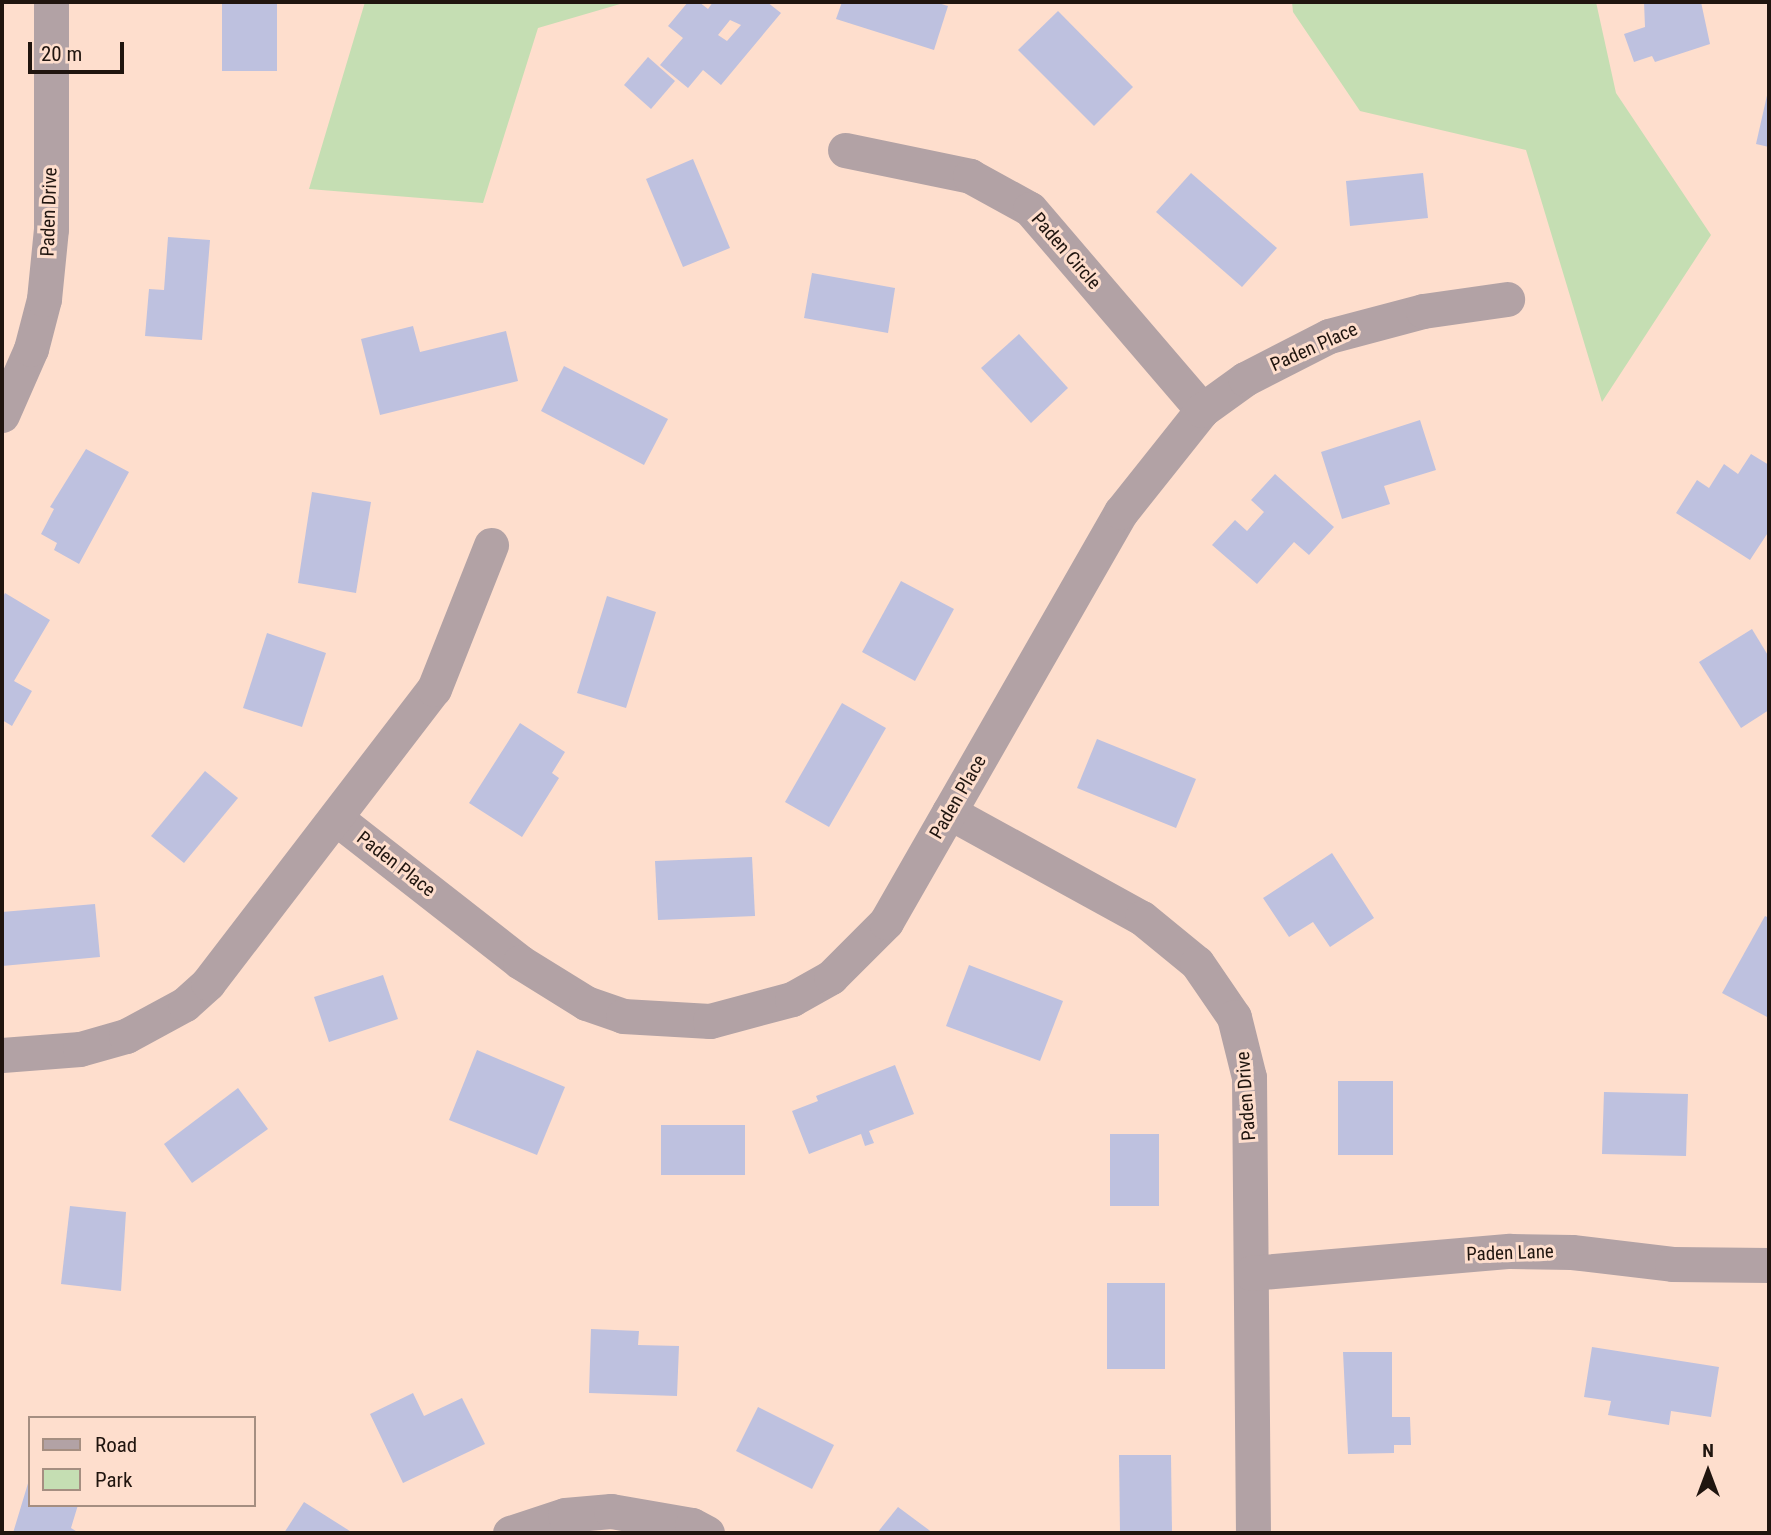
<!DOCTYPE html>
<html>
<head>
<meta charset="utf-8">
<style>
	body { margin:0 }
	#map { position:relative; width:1771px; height:1535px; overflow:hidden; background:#fedecd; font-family:"Roboto Condensed",sans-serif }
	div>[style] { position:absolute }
	.green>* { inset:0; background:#c5deb3 }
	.building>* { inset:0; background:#bec1df }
	.minor>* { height:35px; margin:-17.5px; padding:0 17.5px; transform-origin:17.5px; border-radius:17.5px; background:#b2a2a5 }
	span { translate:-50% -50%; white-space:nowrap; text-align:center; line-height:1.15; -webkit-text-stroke:6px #fedecd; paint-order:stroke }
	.street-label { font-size:19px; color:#20150f }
	.frame { position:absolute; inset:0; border:4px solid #20150f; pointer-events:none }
	.legend { position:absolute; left:28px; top:1416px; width:228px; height:91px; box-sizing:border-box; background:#fedecd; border:2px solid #a58e81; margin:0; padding:9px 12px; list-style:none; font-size:21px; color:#20150f }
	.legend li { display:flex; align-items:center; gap:14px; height:35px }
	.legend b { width:35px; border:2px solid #a58e81 }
	.north { position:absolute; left:1673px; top:1437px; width:70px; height:70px; -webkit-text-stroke:5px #fedecd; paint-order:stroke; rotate:0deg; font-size:19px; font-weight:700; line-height:28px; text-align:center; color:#20150f }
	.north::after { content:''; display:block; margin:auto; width:24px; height:32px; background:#20150f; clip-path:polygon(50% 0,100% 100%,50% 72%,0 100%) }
	.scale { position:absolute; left:28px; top:42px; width:96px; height:32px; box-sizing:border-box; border:4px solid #20150f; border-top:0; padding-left:9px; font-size:21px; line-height:24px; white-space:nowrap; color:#20150f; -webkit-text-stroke:5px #fedecd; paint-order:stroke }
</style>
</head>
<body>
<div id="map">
	<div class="green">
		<div style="clip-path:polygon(365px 2px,627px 2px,538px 28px,483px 203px,309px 189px)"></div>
		<div style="clip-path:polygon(1292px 2px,1596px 2px,1616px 93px,1711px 235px,1602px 402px,1526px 150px,1360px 111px,1293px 12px)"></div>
	</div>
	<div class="building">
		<div style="clip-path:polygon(222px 2px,277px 2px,277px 71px,222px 71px)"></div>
		<div style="clip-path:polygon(evenodd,688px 2px,699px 2px,708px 9px,713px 2px,767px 2px,781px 13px,721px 85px,703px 70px,688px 88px,660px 65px,683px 38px,668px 26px,688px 2px,730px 20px,741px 25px,727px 41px,718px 35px,730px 20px)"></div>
		<div style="clip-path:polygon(842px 2px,935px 2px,948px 6px,934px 50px,836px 19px)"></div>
		<div style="clip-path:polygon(1644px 2px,1701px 2px,1710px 44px,1655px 62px,1652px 56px,1634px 62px,1624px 34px,1645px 27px)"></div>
		<div style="clip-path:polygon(1058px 11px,1133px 87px,1094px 126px,1018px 50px)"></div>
		<div style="clip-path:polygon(648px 57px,675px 81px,651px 109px,624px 85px)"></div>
		<div style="clip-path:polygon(1768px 91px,1769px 92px,1769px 147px,1756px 144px)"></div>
		<div style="clip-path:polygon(693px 159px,730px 248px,683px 267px,646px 179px)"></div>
		<div style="clip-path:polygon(1191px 173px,1277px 248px,1242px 287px,1156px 212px)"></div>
		<div style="clip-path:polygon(1423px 173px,1428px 218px,1350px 226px,1346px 181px)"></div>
		<div style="clip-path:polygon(168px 237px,210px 240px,202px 340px,145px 336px,149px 289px,164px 290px)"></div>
		<div style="clip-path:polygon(812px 273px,895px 288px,888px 333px,804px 318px)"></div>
		<div style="clip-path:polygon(413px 326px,420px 352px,506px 331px,518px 381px,380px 415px,361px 339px)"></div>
		<div style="clip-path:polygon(1019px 334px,1068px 388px,1031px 423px,981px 368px)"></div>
		<div style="clip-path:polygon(564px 366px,668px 419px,644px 465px,541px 411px)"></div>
		<div style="clip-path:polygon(1420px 420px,1436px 470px,1384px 486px,1390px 504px,1342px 519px,1321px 452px)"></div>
		<div style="clip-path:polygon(86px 449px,129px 472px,79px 564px,54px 550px,57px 543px,41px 534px,54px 509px,50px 507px)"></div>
		<div style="clip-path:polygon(1751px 454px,1769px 465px,1769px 531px,1750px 560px,1676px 513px,1697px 480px,1709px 488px,1724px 464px,1738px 474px)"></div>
		<div style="clip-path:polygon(1275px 474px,1334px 527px,1309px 555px,1294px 542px,1257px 584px,1212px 545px,1235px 520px,1247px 531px,1264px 512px,1251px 500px)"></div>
		<div style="clip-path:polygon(312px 492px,371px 502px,356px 593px,298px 583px)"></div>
		<div style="clip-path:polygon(901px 581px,954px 609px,915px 681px,862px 652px)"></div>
		<div style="clip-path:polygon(5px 593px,50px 620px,14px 681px,32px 691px,12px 726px,2px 720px,2px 599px)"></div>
		<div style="clip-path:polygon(607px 596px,656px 612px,626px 708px,577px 693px)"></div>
		<div style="clip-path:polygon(1752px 629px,1769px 657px,1769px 710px,1741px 728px,1699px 662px)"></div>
		<div style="clip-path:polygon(267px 633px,326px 653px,302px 727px,243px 708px)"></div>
		<div style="clip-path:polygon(842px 703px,886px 728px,829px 827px,785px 802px)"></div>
		<div style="clip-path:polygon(520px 723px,565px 752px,552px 773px,559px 778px,522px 837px,469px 803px)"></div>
		<div style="clip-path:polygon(1097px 739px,1196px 779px,1176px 828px,1077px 788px)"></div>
		<div style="clip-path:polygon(205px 771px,238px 798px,184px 863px,151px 836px)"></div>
		<div style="clip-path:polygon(1332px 853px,1374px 918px,1330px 947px,1313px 922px,1289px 937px,1263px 898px)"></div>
		<div style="clip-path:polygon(752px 857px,755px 916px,658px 920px,655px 861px)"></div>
		<div style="clip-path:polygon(95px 904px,100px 957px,2px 966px,2px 912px)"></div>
		<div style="clip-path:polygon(1765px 916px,1769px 918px,1769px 1018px,1722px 993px)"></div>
		<div style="clip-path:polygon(969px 965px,1063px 1001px,1040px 1061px,946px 1026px)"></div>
		<div style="clip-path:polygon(383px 975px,398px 1019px,329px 1042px,314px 997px)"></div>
		<div style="clip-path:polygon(477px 1050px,565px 1087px,537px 1155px,449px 1120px)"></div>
		<div style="clip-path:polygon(895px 1065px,914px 1114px,869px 1131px,874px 1143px,865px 1146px,861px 1134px,809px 1154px,792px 1111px,818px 1101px,816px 1096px)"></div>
		<div style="clip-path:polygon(1338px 1081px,1393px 1081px,1393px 1155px,1338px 1155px)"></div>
		<div style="clip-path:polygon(238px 1088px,268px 1129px,192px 1183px,164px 1144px)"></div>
		<div style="clip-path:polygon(1604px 1092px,1688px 1094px,1686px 1156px,1602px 1154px)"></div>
		<div style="clip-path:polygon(661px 1125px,745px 1125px,745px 1175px,661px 1175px)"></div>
		<div style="clip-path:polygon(1110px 1134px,1159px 1134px,1159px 1206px,1110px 1206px)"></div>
		<div style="clip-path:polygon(70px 1206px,126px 1212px,121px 1291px,61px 1284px)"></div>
		<div style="clip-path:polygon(1107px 1283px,1165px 1283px,1165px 1369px,1107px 1369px)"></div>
		<div style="clip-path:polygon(591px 1329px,639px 1331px,638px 1345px,679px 1346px,677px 1396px,589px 1393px)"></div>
		<div style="clip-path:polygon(1592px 1347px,1719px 1367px,1711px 1417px,1671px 1411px,1669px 1425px,1608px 1415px,1611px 1401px,1584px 1397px)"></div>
		<div style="clip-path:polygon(1343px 1352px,1392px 1352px,1392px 1417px,1410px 1417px,1411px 1445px,1394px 1445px,1394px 1453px,1348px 1454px)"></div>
		<div style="clip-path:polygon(413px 1393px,424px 1416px,462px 1398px,485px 1444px,403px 1483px,370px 1414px)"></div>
		<div style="clip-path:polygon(758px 1407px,834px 1445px,812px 1489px,736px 1451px)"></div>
		<div style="clip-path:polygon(1119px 1455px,1171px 1455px,1172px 1533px,1120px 1533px)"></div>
		<div style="clip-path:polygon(29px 1480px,30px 1505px,78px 1505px,71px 1528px,79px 1533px,13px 1533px)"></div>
		<div style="clip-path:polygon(304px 1502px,353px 1533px,284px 1533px)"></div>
		<div style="clip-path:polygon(898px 1507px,933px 1533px,877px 1533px)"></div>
	</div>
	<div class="minor">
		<div style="left:845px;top:150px;width:128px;rotate:11.7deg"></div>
		<div style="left:970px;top:176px;width:68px;rotate:28.8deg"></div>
		<div style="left:1030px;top:209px;width:265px;rotate:49.4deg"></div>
		<div style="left:2px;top:415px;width:72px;rotate:-66.3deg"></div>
		<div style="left:31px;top:349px;width:52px;rotate:-75.4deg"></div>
		<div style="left:44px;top:299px;width:70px;rotate:-84.3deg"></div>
		<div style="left:51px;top:229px;width:227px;rotate:-90deg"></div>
		<div style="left:949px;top:812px;width:220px;rotate:28.8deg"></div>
		<div style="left:1142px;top:918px;width:71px;rotate:39.3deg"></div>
		<div style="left:1197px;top:963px;width:65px;rotate:55.6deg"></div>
		<div style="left:1234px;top:1017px;width:62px;rotate:76deg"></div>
		<div style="left:1249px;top:1077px;width:456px;rotate:89.5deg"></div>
		<div style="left:337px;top:819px;width:232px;rotate:38deg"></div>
		<div style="left:520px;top:962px;width:78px;rotate:31.8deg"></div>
		<div style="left:586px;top:1003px;width:39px;rotate:19deg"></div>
		<div style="left:623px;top:1016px;width:87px;rotate:3.3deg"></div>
		<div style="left:710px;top:1021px;width:85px;rotate:-15deg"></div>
		<div style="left:792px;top:999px;width:45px;rotate:-29.4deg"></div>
		<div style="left:831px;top:977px;width:78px;rotate:-45deg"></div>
		<div style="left:886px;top:922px;width:473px;rotate:-60.2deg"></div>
		<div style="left:1121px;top:512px;width:130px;rotate:-51.5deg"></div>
		<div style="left:1202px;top:410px;width:53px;rotate:-35.8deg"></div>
		<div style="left:1245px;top:379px;width:94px;rotate:-27.1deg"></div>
		<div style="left:1329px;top:336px;width:97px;rotate:-14.9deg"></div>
		<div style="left:1423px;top:311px;width:85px;rotate:-8.1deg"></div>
		<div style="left:2px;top:1055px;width:78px;rotate:-4.4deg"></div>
		<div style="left:80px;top:1049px;width:48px;rotate:-15.8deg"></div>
		<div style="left:126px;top:1036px;width:67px;rotate:-28.5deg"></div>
		<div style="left:185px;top:1004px;width:31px;rotate:-42deg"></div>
		<div style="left:208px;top:983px;width:371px;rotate:-52.5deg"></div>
		<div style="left:434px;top:689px;width:155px;rotate:-68.4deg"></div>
		<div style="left:1251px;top:1273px;width:260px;rotate:-4.9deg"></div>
		<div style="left:1510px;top:1251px;width:62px;rotate:0.9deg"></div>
		<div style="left:1572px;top:1252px;width:101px;rotate:6.8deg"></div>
		<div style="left:1672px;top:1264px;width:97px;rotate:0.6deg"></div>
		<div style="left:510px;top:1533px;width:58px;rotate:-18.1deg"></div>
		<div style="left:565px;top:1515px;width:46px;rotate:-5deg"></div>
		<div style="left:611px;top:1511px;width:82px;rotate:9.8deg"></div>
		<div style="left:692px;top:1525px;width:17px;rotate:28deg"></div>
	</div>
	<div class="street-label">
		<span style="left:49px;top:212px;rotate:-88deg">Paden Drive</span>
		<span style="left:1066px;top:251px;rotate:49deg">Paden Circle</span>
		<span style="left:1314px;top:347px;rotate:-24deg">Paden Place</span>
		<span style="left:958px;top:797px;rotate:-60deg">Paden Place</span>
		<span style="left:396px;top:864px;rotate:38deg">Paden Place</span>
		<span style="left:1246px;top:1096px;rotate:-94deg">Paden Drive</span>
		<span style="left:1510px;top:1253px;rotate:-2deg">Paden Lane</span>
	</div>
	<div class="frame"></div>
	<ul class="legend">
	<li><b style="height:9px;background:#b2a2a5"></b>Road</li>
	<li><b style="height:19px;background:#c5deb3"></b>Park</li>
	</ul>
	<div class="north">N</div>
	<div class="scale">20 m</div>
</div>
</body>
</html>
